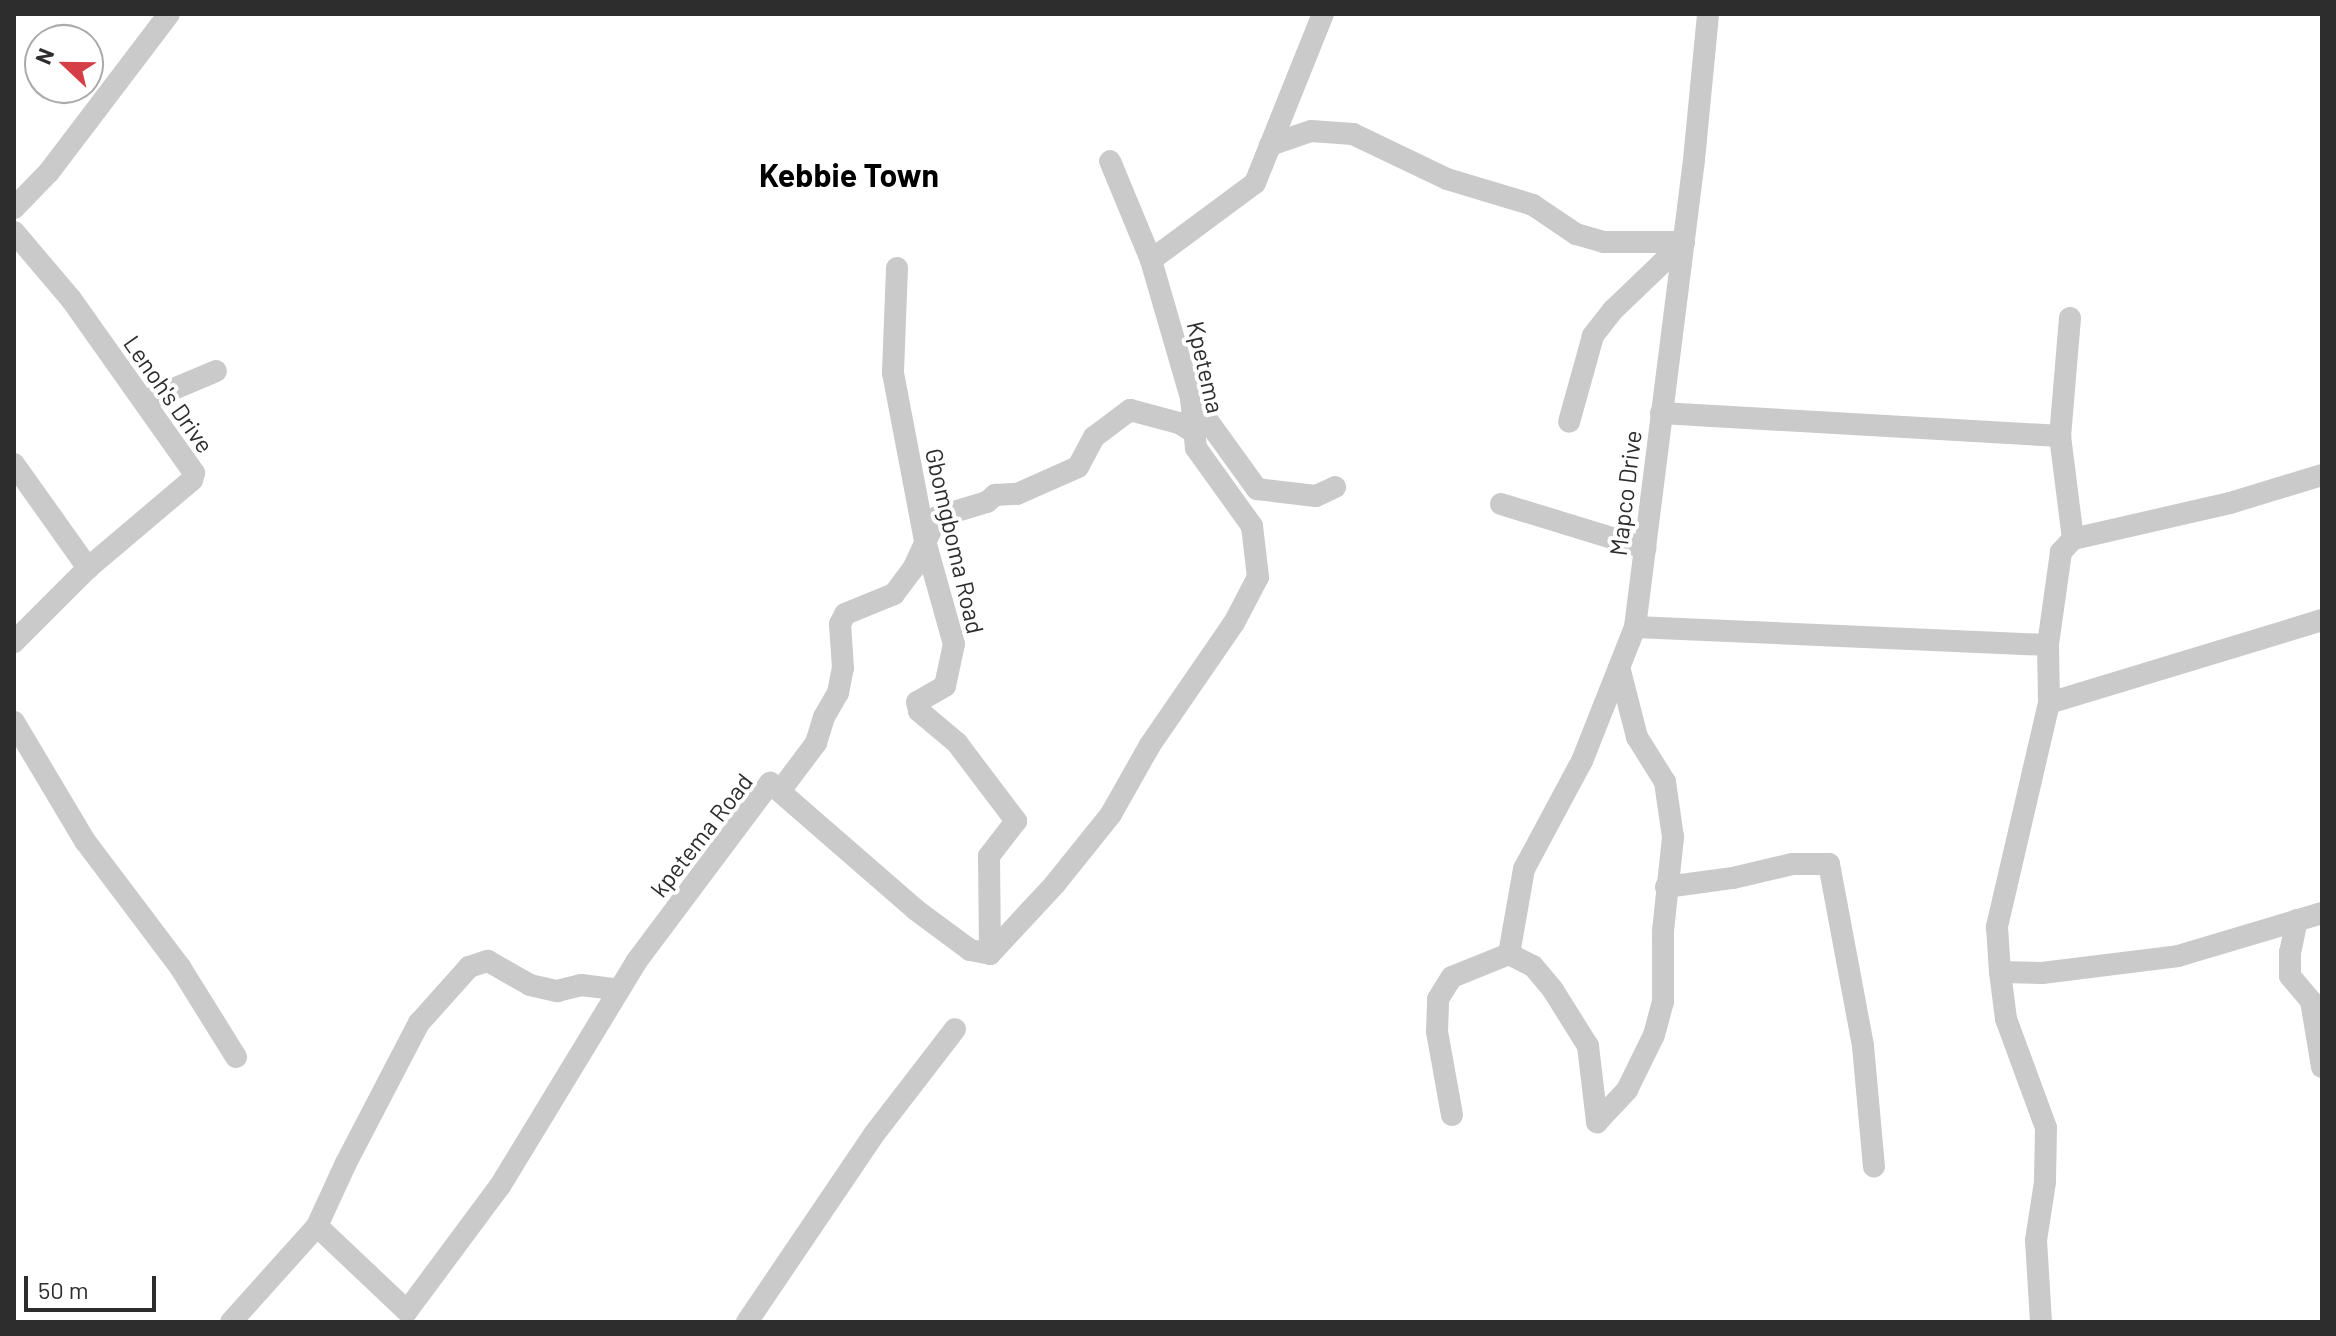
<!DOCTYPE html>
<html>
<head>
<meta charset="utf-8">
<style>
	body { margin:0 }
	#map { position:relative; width:2336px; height:1336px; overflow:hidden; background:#fff; font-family:Barlow,sans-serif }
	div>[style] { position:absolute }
	.minor>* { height:22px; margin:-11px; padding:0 11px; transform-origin:11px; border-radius:11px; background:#cacaca }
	span { translate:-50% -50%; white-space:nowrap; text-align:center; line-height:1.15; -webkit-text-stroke:8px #fff; paint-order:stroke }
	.street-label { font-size:24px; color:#2d2d2d }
	.district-label { font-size:32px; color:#000; font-weight:700 }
	.frame { position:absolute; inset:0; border:16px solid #2d2d2d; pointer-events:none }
	.north { position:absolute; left:24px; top:24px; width:80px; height:80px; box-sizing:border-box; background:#fff; border:2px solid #ababab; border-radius:50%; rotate:292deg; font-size:22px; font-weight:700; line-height:32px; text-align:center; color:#2d2d2d }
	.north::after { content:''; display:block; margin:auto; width:28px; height:36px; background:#d53e47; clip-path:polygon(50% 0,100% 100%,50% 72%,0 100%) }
	.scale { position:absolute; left:24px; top:1276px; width:132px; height:36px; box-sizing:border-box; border:4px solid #2d2d2d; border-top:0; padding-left:10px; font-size:24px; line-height:28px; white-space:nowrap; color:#2d2d2d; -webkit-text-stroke:6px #fff; paint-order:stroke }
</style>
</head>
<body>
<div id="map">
	<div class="minor">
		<div style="left:1270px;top:145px;width:43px;rotate:-18.9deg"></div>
		<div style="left:1311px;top:131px;width:42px;rotate:4.1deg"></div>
		<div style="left:1353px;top:134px;width:104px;rotate:25.6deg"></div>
		<div style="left:1447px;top:179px;width:90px;rotate:16.8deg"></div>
		<div style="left:1533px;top:205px;width:52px;rotate:34deg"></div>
		<div style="left:1576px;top:234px;width:29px;rotate:16deg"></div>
		<div style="left:1604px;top:242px;width:80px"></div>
		<div style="left:1684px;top:242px;width:98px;rotate:136.2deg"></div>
		<div style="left:1613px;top:310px;width:33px;rotate:128deg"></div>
		<div style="left:1593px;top:336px;width:89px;rotate:105.6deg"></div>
		<div style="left:14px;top:208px;width:50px;rotate:-45.8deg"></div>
		<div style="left:49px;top:172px;width:198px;rotate:-52.8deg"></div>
		<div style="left:14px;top:232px;width:88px;rotate:49.6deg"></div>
		<div style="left:71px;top:299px;width:213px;rotate:54.7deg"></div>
		<div style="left:194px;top:473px;width:7px;rotate:106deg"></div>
		<div style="left:192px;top:480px;width:136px;rotate:139.8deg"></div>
		<div style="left:1151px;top:260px;width:129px;rotate:-36.5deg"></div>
		<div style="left:1255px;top:183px;width:182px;rotate:-68.1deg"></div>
		<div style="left:897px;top:268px;width:105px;rotate:92.2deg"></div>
		<div style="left:893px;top:373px;width:171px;rotate:79.2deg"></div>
		<div style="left:925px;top:541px;width:107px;rotate:74.3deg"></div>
		<div style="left:954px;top:644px;width:43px;rotate:102.1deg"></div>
		<div style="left:945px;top:686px;width:32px;rotate:150deg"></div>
		<div style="left:917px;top:702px;width:9px;rotate:77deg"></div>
		<div style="left:919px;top:711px;width:50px;rotate:40.1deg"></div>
		<div style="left:957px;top:743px;width:98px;rotate:52.9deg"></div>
		<div style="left:1016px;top:821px;width:44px;rotate:127.6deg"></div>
		<div style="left:989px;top:856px;width:98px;rotate:89.4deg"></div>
		<div style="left:2070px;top:318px;width:118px;rotate:94.8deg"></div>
		<div style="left:2060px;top:436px;width:104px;rotate:82.8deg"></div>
		<div style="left:1192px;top:399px;width:111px;rotate:54.2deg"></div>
		<div style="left:1257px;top:489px;width:59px;rotate:6.8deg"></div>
		<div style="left:1316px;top:496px;width:21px;rotate:-25deg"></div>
		<div style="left:145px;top:401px;width:77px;rotate:-22.9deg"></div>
		<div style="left:1661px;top:413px;width:400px;rotate:3.3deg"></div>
		<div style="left:14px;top:464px;width:128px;rotate:54.6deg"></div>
		<div style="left:88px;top:568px;width:105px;rotate:135deg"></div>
		<div style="left:2322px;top:475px;width:96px;rotate:163.1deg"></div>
		<div style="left:2230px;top:503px;width:161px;rotate:167.1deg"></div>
		<div style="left:2073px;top:539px;width:18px;rotate:133deg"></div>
		<div style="left:2061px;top:552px;width:94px;rotate:98deg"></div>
		<div style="left:2048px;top:645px;width:58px;rotate:89deg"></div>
		<div style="left:2049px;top:703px;width:230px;rotate:103.1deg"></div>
		<div style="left:1997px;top:927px;width:45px;rotate:86.2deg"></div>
		<div style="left:2000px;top:972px;width:42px;rotate:1.4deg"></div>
		<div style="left:2042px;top:973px;width:137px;rotate:-7.1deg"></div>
		<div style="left:2178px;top:956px;width:150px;rotate:-16.6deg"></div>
		<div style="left:1501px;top:504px;width:151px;rotate:17deg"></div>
		<div style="left:1635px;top:627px;width:413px;rotate:2.5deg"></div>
		<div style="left:2049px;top:703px;width:285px;rotate:-16.9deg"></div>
		<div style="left:14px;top:722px;width:139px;rotate:59.2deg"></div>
		<div style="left:85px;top:841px;width:158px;rotate:53deg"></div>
		<div style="left:180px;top:967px;width:106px;rotate:58.1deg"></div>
		<div style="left:780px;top:791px;width:60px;rotate:-53.1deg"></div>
		<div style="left:816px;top:743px;width:27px;rotate:-73deg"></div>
		<div style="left:824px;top:717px;width:28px;rotate:-60deg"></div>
		<div style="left:838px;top:693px;width:25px;rotate:-79deg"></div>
		<div style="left:843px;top:668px;width:44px;rotate:-93.9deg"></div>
		<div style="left:840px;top:624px;width:11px;rotate:-63deg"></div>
		<div style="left:845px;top:614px;width:53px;rotate:-22.2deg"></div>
		<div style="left:894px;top:594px;width:31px;rotate:-53deg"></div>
		<div style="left:913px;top:569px;width:57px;rotate:-65.2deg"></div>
		<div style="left:937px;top:517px;width:52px;rotate:-16.7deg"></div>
		<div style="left:987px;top:502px;width:11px;rotate:-41deg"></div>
		<div style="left:995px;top:495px;width:22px;rotate:-3deg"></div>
		<div style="left:1017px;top:494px;width:67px;rotate:-23.9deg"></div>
		<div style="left:1078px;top:467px;width:34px;rotate:-62deg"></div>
		<div style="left:1094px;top:437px;width:45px;rotate:-36.9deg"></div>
		<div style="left:1130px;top:410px;width:51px;rotate:14.9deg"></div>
		<div style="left:1179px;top:423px;width:19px;rotate:32deg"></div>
		<div style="left:1666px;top:887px;width:68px;rotate:-7.7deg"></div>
		<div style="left:1733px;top:878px;width:61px;rotate:-13.3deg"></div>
		<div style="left:1792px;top:864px;width:37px"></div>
		<div style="left:1829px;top:864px;width:185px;rotate:79.4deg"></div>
		<div style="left:1863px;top:1046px;width:121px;rotate:84.8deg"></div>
		<div style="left:2297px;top:920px;width:33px;rotate:102deg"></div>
		<div style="left:2290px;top:952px;width:24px;rotate:90deg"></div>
		<div style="left:2290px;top:976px;width:33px;rotate:50deg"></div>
		<div style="left:2311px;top:1001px;width:67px;rotate:80.5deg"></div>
		<div style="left:1509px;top:954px;width:86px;rotate:-80deg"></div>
		<div style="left:1524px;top:869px;width:123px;rotate:-61.8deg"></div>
		<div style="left:1582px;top:761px;width:144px;rotate:-68.4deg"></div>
		<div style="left:1635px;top:627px;width:471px;rotate:-82.8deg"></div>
		<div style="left:1694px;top:160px;width:147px;rotate:-84.5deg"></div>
		<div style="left:2000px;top:972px;width:47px;rotate:82.7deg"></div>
		<div style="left:2006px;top:1019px;width:116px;rotate:69.8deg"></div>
		<div style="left:2046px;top:1128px;width:54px;rotate:91.1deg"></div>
		<div style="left:2045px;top:1182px;width:59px;rotate:98.8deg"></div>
		<div style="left:2036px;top:1240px;width:82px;rotate:86.5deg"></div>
		<div style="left:1452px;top:1115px;width:84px;rotate:-100.2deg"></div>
		<div style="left:1437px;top:1032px;width:33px;rotate:-88deg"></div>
		<div style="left:1438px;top:999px;width:26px;rotate:-58deg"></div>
		<div style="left:1452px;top:977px;width:61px;rotate:-22deg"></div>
		<div style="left:1509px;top:954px;width:27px;rotate:27deg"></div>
		<div style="left:1533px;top:966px;width:31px;rotate:50deg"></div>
		<div style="left:1553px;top:990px;width:66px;rotate:58deg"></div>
		<div style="left:1588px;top:1046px;width:77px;rotate:83.2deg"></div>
		<div style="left:1597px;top:1122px;width:44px;rotate:-46.8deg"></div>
		<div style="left:1627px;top:1090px;width:61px;rotate:-63.9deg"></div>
		<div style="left:1654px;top:1035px;width:34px;rotate:-75deg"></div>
		<div style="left:1663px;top:1002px;width:71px;rotate:-90deg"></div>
		<div style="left:1663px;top:931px;width:95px;rotate:-83.9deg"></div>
		<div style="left:1673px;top:837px;width:56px;rotate:-98.3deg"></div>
		<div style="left:1665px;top:782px;width:53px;rotate:-121.9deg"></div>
		<div style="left:1637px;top:737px;width:72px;rotate:-104.4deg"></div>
		<div style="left:317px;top:1226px;width:124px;rotate:43.4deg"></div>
		<div style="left:407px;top:1311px;width:156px;rotate:-53.4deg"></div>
		<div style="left:500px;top:1186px;width:262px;rotate:-58.7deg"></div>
		<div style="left:636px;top:962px;width:224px;rotate:-53.2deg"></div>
		<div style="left:770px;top:783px;width:194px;rotate:41deg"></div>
		<div style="left:916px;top:910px;width:67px;rotate:36.5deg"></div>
		<div style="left:970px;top:950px;width:20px;rotate:11deg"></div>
		<div style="left:990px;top:954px;width:96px;rotate:-47.1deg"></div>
		<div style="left:1055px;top:884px;width:90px;rotate:-51.3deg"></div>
		<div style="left:1111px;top:814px;width:79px;rotate:-60.5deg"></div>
		<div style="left:1150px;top:745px;width:148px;rotate:-55.5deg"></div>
		<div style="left:1234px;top:623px;width:52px;rotate:-62.4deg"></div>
		<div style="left:1258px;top:577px;width:51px;rotate:-96.7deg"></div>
		<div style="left:1252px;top:526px;width:96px;rotate:-125.7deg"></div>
		<div style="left:1196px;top:448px;width:50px;rotate:-95.7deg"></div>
		<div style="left:1191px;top:398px;width:144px;rotate:-106.2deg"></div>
		<div style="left:1151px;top:260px;width:107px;rotate:-112.5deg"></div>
		<div style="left:231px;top:1322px;width:129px;rotate:-48.1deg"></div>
		<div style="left:317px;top:1226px;width:69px;rotate:-65.3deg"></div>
		<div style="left:346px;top:1163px;width:158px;rotate:-62.5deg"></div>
		<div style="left:419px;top:1023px;width:75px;rotate:-48.2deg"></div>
		<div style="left:469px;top:967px;width:20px;rotate:-18deg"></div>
		<div style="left:488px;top:961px;width:48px;rotate:29.7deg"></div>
		<div style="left:530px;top:985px;width:28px;rotate:13deg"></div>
		<div style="left:557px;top:991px;width:25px;rotate:-14deg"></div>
		<div style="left:581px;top:985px;width:38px;rotate:7deg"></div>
		<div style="left:747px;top:1322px;width:228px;rotate:-55.9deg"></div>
		<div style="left:875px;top:1133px;width:131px;rotate:-52.4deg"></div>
	</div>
	<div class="street-label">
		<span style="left:1206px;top:367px;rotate:77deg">Kpetema</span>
		<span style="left:169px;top:394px;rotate:55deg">Lenoh's Drive</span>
		<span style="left:1625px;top:493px;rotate:-83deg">Mapco Drive</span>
		<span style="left:955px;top:541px;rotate:77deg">Gbomgboma Road</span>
		<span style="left:701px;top:835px;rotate:-52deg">kpetema Road</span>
	</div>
	<div class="district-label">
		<span style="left:849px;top:174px">Kebbie Town</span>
	</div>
	<div class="frame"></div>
	<div class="north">N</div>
	<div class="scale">50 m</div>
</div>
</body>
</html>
